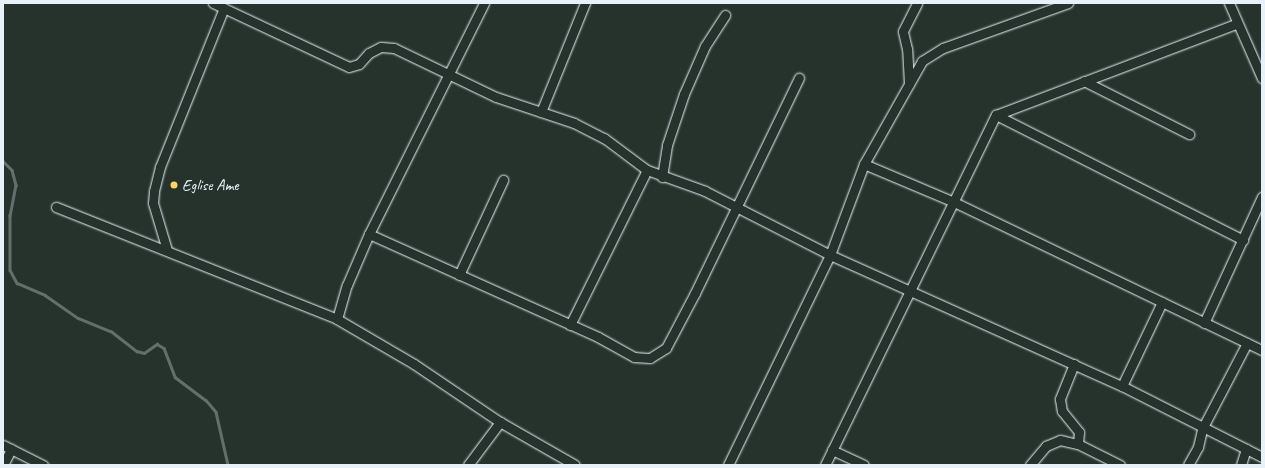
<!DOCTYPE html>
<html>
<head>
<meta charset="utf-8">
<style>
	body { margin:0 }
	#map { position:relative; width:1265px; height:468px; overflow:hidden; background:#26332d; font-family:Caveat,sans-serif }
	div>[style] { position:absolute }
	.stream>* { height:2.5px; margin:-1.25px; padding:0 1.25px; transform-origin:1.25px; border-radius:1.25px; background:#636f6d }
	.roads { filter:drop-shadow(0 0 1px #e8f1f8) drop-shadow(0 0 1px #e8f1f8) }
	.minor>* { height:9px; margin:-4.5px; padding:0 4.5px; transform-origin:4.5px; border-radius:4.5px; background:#26332d }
	.dots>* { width:11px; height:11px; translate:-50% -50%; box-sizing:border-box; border:2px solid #26332d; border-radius:50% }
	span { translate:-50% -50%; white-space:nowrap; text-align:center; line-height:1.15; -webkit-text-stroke:3.5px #26332d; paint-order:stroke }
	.poi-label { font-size:16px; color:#e8f1f8 }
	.left { translate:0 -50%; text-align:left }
	.frame { position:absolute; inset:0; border:4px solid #e8f1f8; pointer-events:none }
</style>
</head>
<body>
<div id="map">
	<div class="stream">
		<div style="left:3px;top:161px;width:13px;rotate:45deg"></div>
		<div style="left:12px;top:170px;width:16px;rotate:75deg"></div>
		<div style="left:16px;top:185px;width:31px;rotate:101deg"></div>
		<div style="left:10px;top:215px;width:55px;rotate:90deg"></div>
		<div style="left:10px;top:270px;width:15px;rotate:62deg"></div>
		<div style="left:17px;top:283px;width:30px;rotate:23deg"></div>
		<div style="left:45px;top:295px;width:40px;rotate:34.9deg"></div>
		<div style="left:78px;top:318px;width:35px;rotate:22deg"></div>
		<div style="left:111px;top:331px;width:33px;rotate:38deg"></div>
		<div style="left:137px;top:351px;width:7px;rotate:16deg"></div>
		<div style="left:144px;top:353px;width:16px;rotate:-35deg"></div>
		<div style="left:157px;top:344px;width:8px;rotate:30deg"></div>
		<div style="left:164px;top:348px;width:31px;rotate:69deg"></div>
		<div style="left:175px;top:377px;width:39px;rotate:37deg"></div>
		<div style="left:206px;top:400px;width:16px;rotate:50deg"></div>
		<div style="left:216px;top:412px;width:54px;rotate:77.2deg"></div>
	</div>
	<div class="roads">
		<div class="minor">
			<div style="left:213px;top:3px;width:150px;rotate:25.2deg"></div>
			<div style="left:349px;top:67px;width:10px;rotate:-17deg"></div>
			<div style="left:359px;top:64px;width:15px;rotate:-48deg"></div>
			<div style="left:369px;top:53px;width:13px;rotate:-27deg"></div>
			<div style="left:381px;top:47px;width:13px;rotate:4deg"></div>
			<div style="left:394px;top:48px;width:113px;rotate:25.7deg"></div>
			<div style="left:496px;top:97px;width:82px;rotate:18.4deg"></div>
			<div style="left:574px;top:123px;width:34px;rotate:27deg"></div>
			<div style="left:604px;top:138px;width:54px;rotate:36.7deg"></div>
			<div style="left:647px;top:170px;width:62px;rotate:19.9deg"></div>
			<div style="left:705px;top:191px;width:140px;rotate:27.1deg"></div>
			<div style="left:830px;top:255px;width:320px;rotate:24.2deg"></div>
			<div style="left:1122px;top:386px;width:157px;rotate:26.9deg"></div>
			<div style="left:1229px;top:3px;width:82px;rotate:66.3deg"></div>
			<div style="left:1084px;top:81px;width:118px;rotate:26.8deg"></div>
			<div style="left:909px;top:84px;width:35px;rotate:-93deg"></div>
			<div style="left:907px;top:49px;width:18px;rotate:-103deg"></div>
			<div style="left:903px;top:31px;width:31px;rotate:-63deg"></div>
			<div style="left:541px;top:112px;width:118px;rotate:-68deg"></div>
			<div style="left:996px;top:115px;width:277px;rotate:26.8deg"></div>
			<div style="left:864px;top:164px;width:98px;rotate:22.9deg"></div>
			<div style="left:954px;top:202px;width:342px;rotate:25.7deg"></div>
			<div style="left:662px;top:177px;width:32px;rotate:-81deg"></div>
			<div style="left:667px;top:145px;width:54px;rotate:-71.6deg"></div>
			<div style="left:684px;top:94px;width:52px;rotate:-66.4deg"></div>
			<div style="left:705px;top:46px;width:37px;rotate:-57deg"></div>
			<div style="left:56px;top:207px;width:302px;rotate:21.7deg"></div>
			<div style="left:337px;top:319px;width:89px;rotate:30.3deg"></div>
			<div style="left:414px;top:364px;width:104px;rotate:34deg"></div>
			<div style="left:369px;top:234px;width:251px;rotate:24.2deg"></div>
			<div style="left:598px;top:337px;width:41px;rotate:29.1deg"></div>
			<div style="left:634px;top:357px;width:16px;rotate:4deg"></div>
			<div style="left:650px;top:358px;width:19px;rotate:-32deg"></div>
			<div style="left:666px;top:348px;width:62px;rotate:-62.2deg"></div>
			<div style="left:695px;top:293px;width:239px;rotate:-64.2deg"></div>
			<div style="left:167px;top:250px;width:49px;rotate:-106.6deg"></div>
			<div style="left:153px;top:203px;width:12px;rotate:-85deg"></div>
			<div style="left:154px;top:191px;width:25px;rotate:-76deg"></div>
			<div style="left:160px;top:167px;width:171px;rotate:-68.1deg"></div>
			<div style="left:459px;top:275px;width:105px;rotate:-65.1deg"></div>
			<div style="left:337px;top:319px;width:35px;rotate:-74deg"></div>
			<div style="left:347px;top:285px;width:56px;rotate:-66.7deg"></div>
			<div style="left:369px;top:234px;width:258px;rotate:-63.5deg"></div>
			<div style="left:1204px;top:323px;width:139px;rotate:-65.3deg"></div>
			<div style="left:570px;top:325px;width:173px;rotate:-63.6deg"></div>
			<div style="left:1074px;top:364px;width:38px;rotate:112deg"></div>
			<div style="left:1060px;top:399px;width:12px;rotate:81deg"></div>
			<div style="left:1062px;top:411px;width:27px;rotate:51deg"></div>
			<div style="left:1079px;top:432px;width:12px;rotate:95deg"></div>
			<div style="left:1122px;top:386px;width:93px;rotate:-64.5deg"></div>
			<div style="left:3px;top:445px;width:45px;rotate:26.6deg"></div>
			<div style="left:832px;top:450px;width:35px;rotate:25deg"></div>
			<div style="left:3px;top:465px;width:18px;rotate:-63deg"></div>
			<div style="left:468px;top:465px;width:54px;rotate:-53.3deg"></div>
			<div style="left:500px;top:422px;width:86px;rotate:29.8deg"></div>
			<div style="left:728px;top:465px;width:233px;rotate:-64.1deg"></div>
			<div style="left:830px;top:255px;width:97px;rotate:-69.5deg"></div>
			<div style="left:864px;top:164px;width:118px;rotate:-60.6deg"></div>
			<div style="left:922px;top:61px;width:25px;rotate:-32deg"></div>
			<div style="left:943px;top:48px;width:133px;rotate:-19.8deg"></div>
			<div style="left:825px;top:465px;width:390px;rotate:-64deg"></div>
			<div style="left:996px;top:115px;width:257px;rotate:-20.8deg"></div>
			<div style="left:1030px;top:465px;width:25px;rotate:-50deg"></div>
			<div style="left:1046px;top:446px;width:15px;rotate:-23deg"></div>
			<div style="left:1060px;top:440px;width:18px;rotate:13deg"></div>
			<div style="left:1078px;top:444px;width:47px;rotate:26.6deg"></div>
			<div style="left:1188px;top:465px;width:21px;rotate:-61deg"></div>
			<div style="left:1198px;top:447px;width:18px;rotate:-77deg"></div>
			<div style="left:1202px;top:429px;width:97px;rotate:-62.4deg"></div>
			<div style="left:1241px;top:465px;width:17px;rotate:-73deg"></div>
		</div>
	</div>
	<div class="dots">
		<div style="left:174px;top:185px;background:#ffd166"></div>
	</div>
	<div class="poi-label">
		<span class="left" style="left:182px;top:185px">Eglise Ame</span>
	</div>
	<div class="frame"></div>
</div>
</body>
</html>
